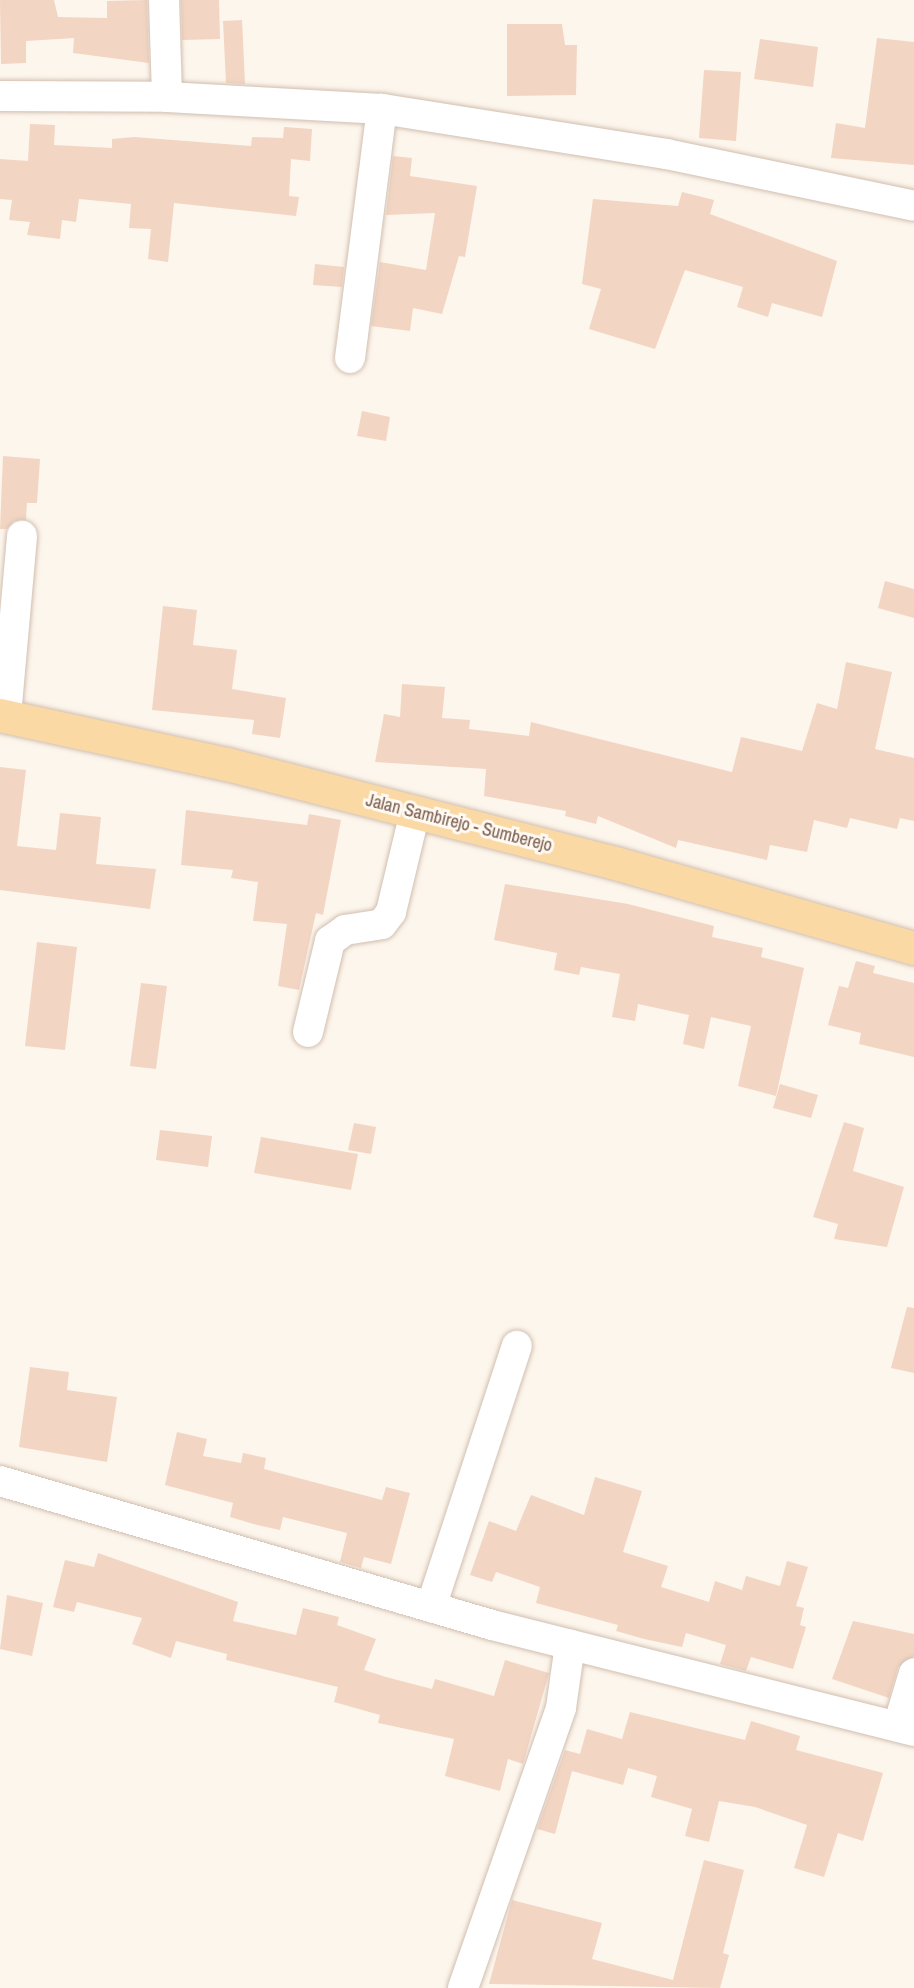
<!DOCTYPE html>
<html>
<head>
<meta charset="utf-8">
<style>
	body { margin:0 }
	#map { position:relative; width:914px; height:1988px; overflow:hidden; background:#fdf6ec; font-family:"Archivo Narrow",sans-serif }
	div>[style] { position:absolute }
	.building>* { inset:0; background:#f3d5c3 }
	.roads { filter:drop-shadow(0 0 2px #d1beb0) drop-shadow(0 0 2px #d1beb0) }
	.minor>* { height:30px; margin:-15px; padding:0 15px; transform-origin:15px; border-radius:15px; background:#fff }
	.major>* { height:33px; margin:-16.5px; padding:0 16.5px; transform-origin:16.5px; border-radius:16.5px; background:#fbd9a5 }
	span { translate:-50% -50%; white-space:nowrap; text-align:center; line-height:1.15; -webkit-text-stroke:6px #fffaf3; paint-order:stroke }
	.street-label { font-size:18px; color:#7a5c4d }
</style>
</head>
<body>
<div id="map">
	<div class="building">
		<div style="clip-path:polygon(0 0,54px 0,58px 17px,107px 18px,107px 1px,147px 0,149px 63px,73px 53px,74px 38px,26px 41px,26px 63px,1px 64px)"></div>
		<div style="clip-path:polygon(181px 0,219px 0,220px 39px,182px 40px)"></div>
		<div style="clip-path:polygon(242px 20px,245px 84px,226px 83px,223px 21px)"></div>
		<div style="clip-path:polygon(507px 24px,562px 24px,565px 45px,577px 45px,576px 95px,507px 96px)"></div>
		<div style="clip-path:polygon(877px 38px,914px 42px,914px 165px,831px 158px,836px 123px,865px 128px)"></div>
		<div style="clip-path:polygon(760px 39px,818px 47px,813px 87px,754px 79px)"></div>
		<div style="clip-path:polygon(704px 70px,741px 72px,736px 141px,699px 138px)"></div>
		<div style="clip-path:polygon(30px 124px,55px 125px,54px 145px,112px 148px,112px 139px,134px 137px,251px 146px,252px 137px,283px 138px,284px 127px,312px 129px,310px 161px,291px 159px,289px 196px,299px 197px,296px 216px,174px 203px,168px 262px,148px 259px,151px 229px,129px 228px,131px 204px,79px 199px,76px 222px,62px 220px,60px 239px,27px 235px,30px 222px,9px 220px,12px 200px,0 199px,0 159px,28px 161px)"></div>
		<div style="clip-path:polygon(393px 156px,412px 158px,410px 176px,477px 186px,465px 257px,459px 256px,442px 314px,413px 308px,410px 331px,371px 326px,380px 262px,426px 270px,435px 213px,386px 215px)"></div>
		<div style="clip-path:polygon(682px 192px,714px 200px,710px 214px,837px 261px,822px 317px,772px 303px,768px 317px,737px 307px,743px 287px,685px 270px,655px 349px,589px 329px,601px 289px,582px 284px,593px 199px,678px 206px)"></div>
		<div style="clip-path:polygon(315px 264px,344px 267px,342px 287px,313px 285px)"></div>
		<div style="clip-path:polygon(362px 411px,390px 417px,386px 441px,357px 436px)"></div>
		<div style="clip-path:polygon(3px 456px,40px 459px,37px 503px,27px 503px,26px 520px,14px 521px,7px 529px,0 529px)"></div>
		<div style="clip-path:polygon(885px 581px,914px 589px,914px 618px,878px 608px)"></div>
		<div style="clip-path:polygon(163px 606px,197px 610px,193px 645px,237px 650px,232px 689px,286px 698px,280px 738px,252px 734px,254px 720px,152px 710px)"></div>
		<div style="clip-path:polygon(846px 662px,892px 672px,875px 749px,914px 758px,914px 821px,900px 818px,897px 829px,850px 818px,847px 828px,814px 820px,807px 852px,770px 845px,767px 860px,678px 840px,676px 848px,598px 816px,596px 824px,565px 816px,566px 811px,484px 796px,486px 769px,375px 762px,384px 714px,400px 717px,402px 684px,445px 687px,442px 718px,470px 720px,469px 729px,529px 736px,531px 722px,732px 772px,741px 737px,802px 751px,817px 703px,837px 709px)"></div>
		<div style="clip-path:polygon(0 767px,26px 770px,17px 846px,56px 850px,60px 813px,101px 817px,96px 864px,156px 869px,150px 909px,0 890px)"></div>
		<div style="clip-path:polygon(186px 810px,307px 825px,309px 814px,341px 820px,323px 915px,316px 913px,299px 990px,278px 986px,287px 924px,253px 921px,258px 882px,231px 878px,233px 870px,181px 865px)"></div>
		<div style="clip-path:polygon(505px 884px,628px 904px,714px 926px,712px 937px,763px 948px,761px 957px,804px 968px,776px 1096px,738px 1086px,751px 1026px,711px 1017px,704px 1049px,683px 1044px,689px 1015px,638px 1004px,635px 1021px,612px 1017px,620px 974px,581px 967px,579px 975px,554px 970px,557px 953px,494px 940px)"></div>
		<div style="clip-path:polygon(37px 942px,77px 947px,65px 1050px,25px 1046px)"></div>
		<div style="clip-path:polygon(856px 961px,875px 966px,873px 973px,914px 983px,914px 1057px,859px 1044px,861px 1033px,828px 1025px,839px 986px,848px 988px)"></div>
		<div style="clip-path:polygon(141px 983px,167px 986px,156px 1069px,130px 1066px)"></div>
		<div style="clip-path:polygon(780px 1084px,818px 1095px,811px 1118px,773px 1108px)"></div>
		<div style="clip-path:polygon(844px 1122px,864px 1128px,853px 1171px,904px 1187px,887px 1247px,834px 1239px,838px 1224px,813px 1217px)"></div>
		<div style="clip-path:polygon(354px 1123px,376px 1127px,371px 1154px,348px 1150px)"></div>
		<div style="clip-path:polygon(160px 1130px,212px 1136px,208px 1167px,156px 1160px)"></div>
		<div style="clip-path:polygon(261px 1137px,358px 1154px,351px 1190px,254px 1173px)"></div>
		<div style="clip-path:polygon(907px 1307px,914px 1308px,914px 1373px,891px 1368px)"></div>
		<div style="clip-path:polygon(30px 1367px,69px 1372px,67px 1390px,117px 1397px,107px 1462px,19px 1447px)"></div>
		<div style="clip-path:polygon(177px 1432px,207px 1439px,203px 1456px,241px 1463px,243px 1453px,266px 1458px,264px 1469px,382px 1500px,386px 1487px,410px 1493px,391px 1564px,364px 1557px,361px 1568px,340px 1562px,347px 1533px,283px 1517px,280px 1530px,257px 1525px,230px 1517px,233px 1503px,165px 1485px)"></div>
		<div style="clip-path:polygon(595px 1477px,642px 1491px,623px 1552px,668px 1566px,661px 1587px,709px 1602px,715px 1581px,742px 1590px,746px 1576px,780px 1586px,787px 1561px,808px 1567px,796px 1606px,804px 1608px,800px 1625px,806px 1627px,793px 1669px,751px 1657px,746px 1671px,720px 1664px,726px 1645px,686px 1633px,682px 1647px,644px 1639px,616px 1631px,618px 1625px,536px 1603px,540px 1587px,496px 1572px,492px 1582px,470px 1575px,489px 1521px,516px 1531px,531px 1495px,584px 1515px)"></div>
		<div style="clip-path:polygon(98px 1553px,238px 1602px,233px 1621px,296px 1635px,303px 1608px,339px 1617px,337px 1625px,376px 1639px,364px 1670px,386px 1677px,432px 1689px,435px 1679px,494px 1696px,505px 1660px,549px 1673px,523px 1764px,508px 1759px,500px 1791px,445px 1776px,454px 1739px,378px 1723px,380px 1715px,334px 1702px,338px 1687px,226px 1660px,227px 1654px,176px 1641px,171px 1658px,132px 1644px,142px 1618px,77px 1602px,74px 1612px,53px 1607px,65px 1560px,94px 1567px)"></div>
		<div style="clip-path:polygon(7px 1595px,43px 1603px,32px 1656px,0 1649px)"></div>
		<div style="clip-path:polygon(853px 1621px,914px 1634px,914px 1656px,898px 1667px,889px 1698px,832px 1679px)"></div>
		<div style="clip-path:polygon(630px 1712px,745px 1740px,751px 1721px,800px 1736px,796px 1750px,883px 1773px,863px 1841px,838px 1833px,824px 1877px,794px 1868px,807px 1825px,755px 1807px,719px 1801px,709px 1842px,685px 1836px,692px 1809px,651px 1797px,657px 1776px,628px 1768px,623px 1785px,572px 1771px,555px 1834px,537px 1829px,565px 1750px,580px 1754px,587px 1729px,622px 1739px)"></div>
		<div style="clip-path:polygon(704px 1860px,744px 1870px,723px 1953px,729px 1955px,720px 1988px,489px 1984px,512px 1900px,602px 1923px,592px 1959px,673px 1980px)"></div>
	</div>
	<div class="roads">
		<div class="minor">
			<div style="left:164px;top:0;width:97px;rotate:88.2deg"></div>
			<div style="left:0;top:96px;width:167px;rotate:0.3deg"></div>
			<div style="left:167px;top:97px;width:215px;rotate:3.2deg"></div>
			<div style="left:382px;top:109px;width:288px;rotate:9deg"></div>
			<div style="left:666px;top:154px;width:253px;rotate:11.8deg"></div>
			<div style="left:350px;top:358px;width:251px;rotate:-82.7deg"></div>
			<div style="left:6px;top:716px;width:181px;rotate:-84.9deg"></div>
			<div style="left:308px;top:1032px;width:94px;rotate:-76.4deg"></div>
			<div style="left:330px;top:941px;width:19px;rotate:-36deg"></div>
			<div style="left:345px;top:930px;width:37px;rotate:-9deg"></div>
			<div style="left:382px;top:924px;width:15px;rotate:-53deg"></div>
			<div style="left:391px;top:912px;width:103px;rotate:-76.5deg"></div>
			<div style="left:0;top:1481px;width:513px;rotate:16.31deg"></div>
			<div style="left:492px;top:1625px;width:435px;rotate:14.1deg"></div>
			<div style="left:431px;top:1607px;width:275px;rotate:-71.8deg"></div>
			<div style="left:898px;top:1726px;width:55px;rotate:-73.2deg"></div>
			<div style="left:463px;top:1988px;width:297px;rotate:-70.7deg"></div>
			<div style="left:561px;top:1708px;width:64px;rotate:-81.9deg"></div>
		</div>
		<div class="major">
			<div style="left:0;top:715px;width:232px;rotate:12.2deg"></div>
			<div style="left:227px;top:764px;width:400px;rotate:14.3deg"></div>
			<div style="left:615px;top:863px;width:311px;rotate:15.9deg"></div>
		</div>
	</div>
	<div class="street-label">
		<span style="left:459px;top:823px;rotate:14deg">Jalan Sambirejo - Sumberejo</span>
	</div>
</div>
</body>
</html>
